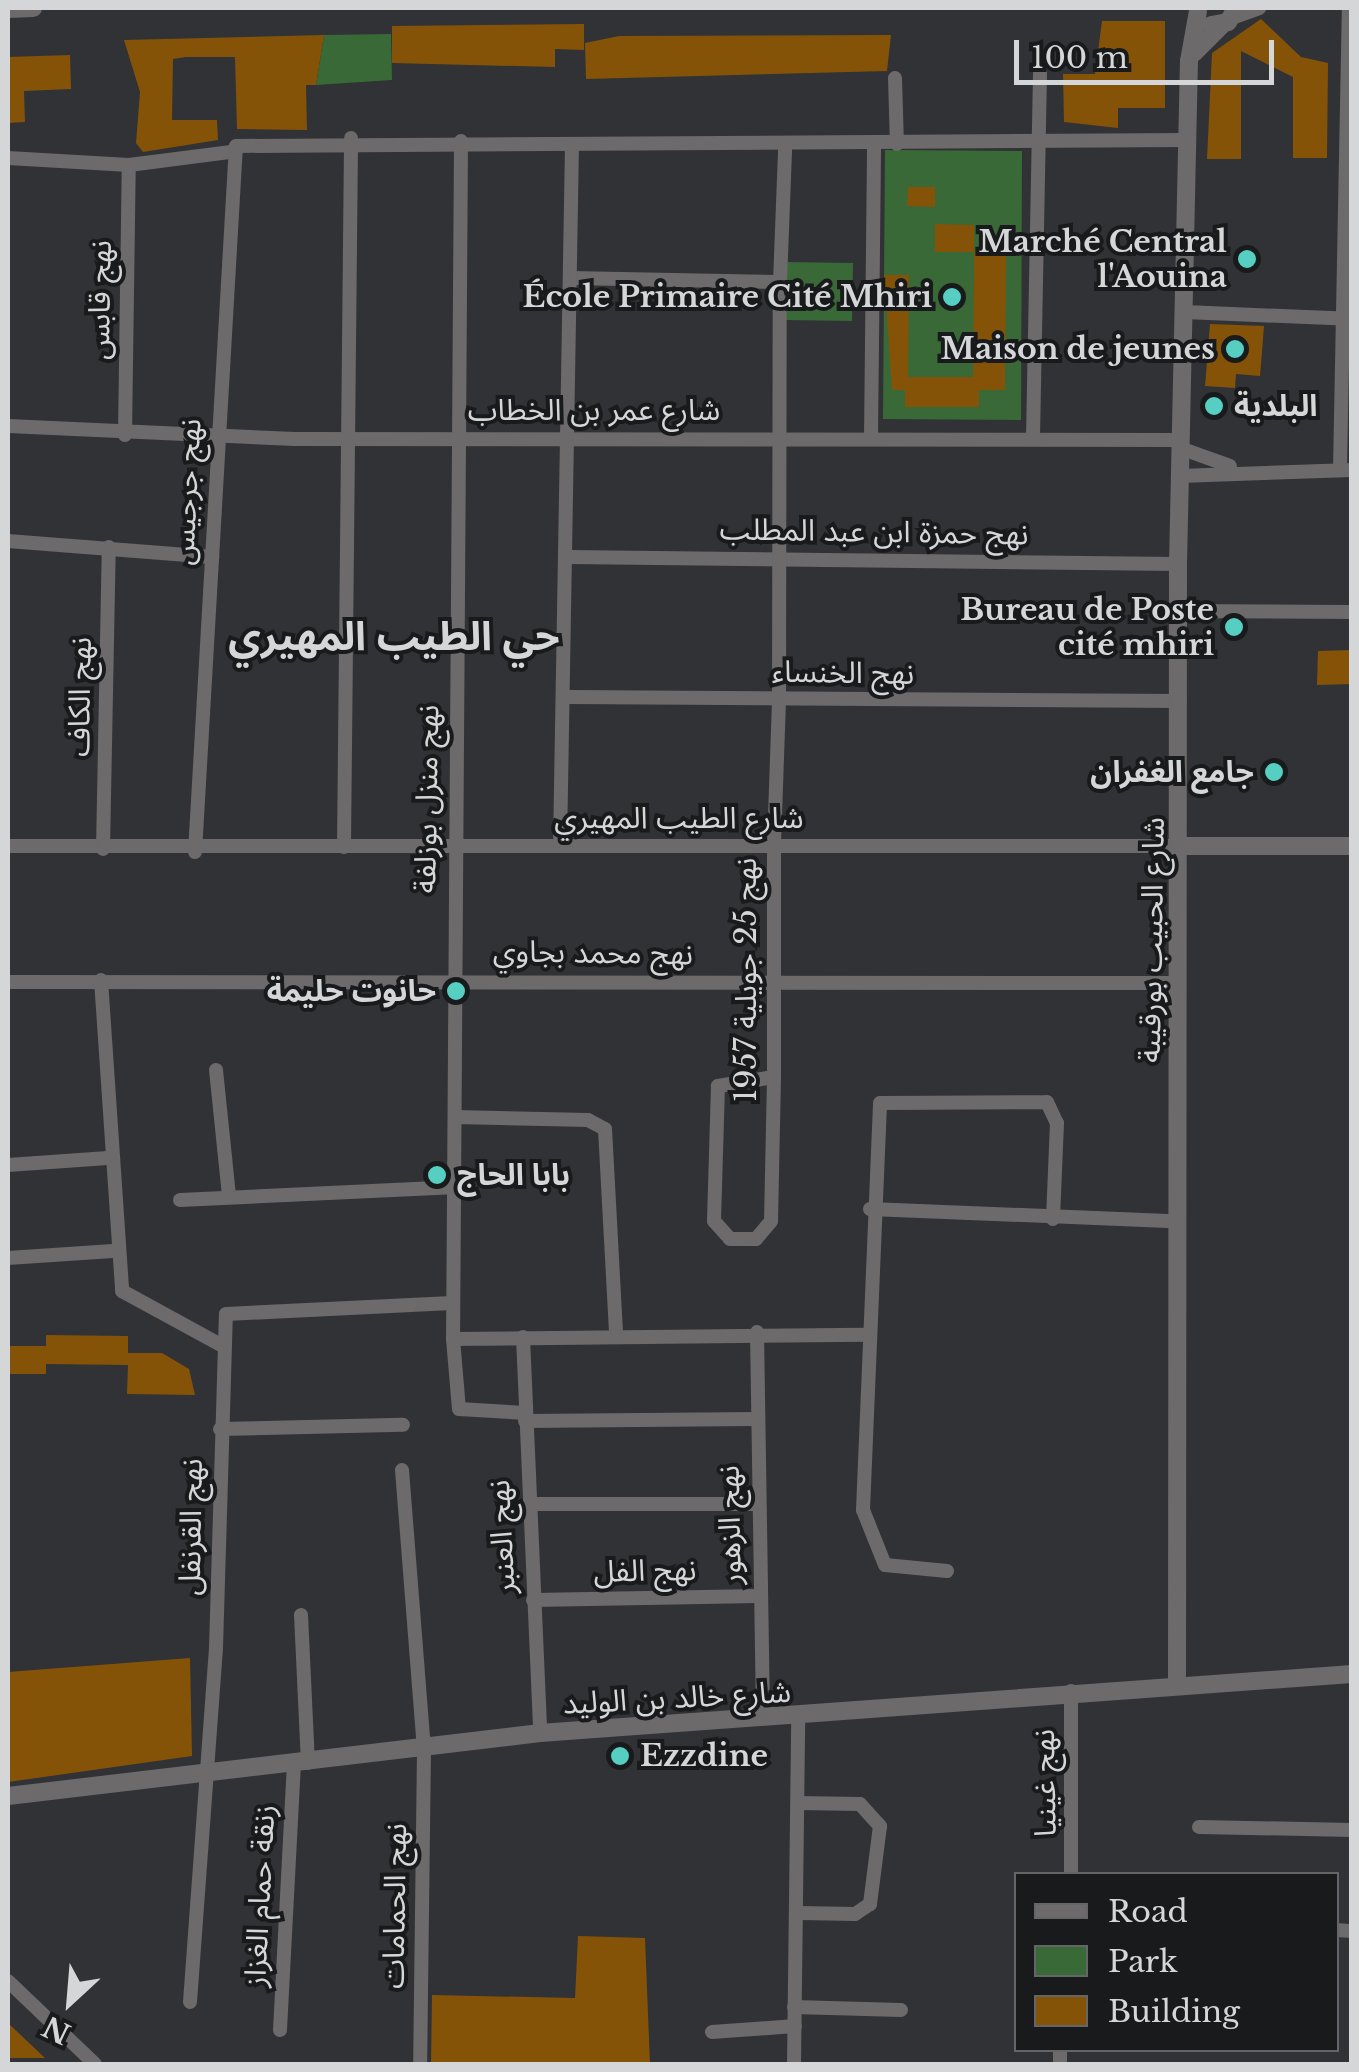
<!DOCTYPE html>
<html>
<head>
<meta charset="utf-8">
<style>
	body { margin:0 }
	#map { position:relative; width:1359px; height:2072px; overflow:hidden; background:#313235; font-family:"Libre Baskerville","Noto Sans Arabic",serif }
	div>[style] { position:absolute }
	.green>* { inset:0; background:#386937 }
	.building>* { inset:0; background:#845308 }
	.minor>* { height:14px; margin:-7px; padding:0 7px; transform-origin:7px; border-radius:7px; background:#6c6a6a }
	.tertiary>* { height:18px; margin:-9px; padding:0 9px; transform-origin:9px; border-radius:9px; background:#6c6a6a }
	.dots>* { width:28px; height:28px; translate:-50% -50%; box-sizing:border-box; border:5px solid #191a1b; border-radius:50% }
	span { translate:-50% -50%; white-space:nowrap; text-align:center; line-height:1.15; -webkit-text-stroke:8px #191a1b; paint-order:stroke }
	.poi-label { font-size:30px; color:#d5d6d8; font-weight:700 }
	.right { translate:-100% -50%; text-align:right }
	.left { translate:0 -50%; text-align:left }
	.street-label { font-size:30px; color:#d5d6d8 }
	.district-label { font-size:40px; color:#d5d6d8; font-weight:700 }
	.frame { position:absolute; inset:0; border:10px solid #d5d6d8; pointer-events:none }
	.legend { position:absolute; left:1014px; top:1872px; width:325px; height:180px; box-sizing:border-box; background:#191a1b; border:2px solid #646567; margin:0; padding:12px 18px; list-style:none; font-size:30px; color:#d5d6d8 }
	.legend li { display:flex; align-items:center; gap:20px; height:50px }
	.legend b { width:50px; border:2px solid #646567 }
	.north { position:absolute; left:20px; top:1952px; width:100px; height:100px; -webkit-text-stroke:8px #191a1b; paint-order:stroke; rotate:206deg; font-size:28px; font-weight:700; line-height:40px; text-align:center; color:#d5d6d8 }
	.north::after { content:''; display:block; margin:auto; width:35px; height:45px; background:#d5d6d8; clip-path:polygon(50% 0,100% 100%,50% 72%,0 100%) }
	.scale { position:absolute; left:1014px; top:40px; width:260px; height:45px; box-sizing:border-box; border:5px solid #d5d6d8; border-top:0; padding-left:12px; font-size:30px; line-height:35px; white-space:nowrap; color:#d5d6d8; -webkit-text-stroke:8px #191a1b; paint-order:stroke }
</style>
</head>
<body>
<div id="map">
	<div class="green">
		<div style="clip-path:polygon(391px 34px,392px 80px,316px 85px,324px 35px)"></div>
		<div style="clip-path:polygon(885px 150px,1022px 151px,1021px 420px,883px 419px)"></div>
		<div style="clip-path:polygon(785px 262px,853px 263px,852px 321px,784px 320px)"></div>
	</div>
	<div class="building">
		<div style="clip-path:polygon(1261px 19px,1301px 57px,1328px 63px,1327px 158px,1293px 158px,1293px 77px,1241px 51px,1241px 159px,1207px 159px,1212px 53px)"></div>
		<div style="clip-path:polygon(1102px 21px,1165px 21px,1165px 108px,1118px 108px,1118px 128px,1064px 122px,1063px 74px,1095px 74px)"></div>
		<div style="clip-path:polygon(584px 24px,584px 50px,555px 49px,555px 67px,392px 63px,392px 26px)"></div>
		<div style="clip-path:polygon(324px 35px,316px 85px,306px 85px,307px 130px,237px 129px,235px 57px,186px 57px,173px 59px,172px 120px,217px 120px,218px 140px,143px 152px,136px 143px,140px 92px,124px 40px)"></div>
		<div style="clip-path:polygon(891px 35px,887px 71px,586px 79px,585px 43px,619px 36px)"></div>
		<div style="clip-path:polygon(70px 55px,71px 89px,24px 91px,25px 122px,8px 123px,8px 57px)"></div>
		<div style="clip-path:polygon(908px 187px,935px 187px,935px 207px,907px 206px)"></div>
		<div style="clip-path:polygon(935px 224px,974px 225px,974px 252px,935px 252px)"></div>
		<div style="clip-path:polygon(974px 252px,1006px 252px,1005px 390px,979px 390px,979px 407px,905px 407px,905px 390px,892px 390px,884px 275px,909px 275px,908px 377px,973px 377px)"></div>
		<div style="clip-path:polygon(1210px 324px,1264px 326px,1260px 376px,1236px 374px,1235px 388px,1205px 386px)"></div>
		<div style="clip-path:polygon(1352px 650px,1352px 684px,1317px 685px,1318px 651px)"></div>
		<div style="clip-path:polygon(46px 1335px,128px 1336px,128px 1353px,162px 1353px,189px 1369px,195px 1395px,127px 1394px,128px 1365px,46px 1364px,46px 1374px,8px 1374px,8px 1346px,46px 1346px)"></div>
		<div style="clip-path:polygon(190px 1658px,192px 1756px,8px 1782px,8px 1672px)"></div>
		<div style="clip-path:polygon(578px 1936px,645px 1938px,650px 2064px,431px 2064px,432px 1995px,575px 1998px)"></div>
		<div style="clip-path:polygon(8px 2023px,45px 2058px,8px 2058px)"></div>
	</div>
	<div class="minor">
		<div style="left:1232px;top:18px;width:29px;rotate:-20deg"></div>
		<div style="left:895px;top:78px;width:66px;rotate:88.3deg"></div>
		<div style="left:461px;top:141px;width:1198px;rotate:90.38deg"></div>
		<div style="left:453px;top:1339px;width:70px;rotate:85.1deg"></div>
		<div style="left:459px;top:1409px;width:67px;rotate:3.4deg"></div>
		<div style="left:8px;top:158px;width:121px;rotate:3.3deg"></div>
		<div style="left:129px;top:165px;width:103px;rotate:-7.3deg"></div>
		<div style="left:570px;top:278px;width:210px;rotate:1.1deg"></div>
		<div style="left:1185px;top:312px;width:164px;rotate:2.4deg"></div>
		<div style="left:8px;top:426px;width:287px;rotate:2.6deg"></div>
		<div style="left:295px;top:439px;width:885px;rotate:0.06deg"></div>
		<div style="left:125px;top:435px;width:270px;rotate:-89.2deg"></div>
		<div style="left:871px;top:438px;width:292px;rotate:-89.4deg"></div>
		<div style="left:1033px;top:438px;width:365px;rotate:-88.9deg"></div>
		<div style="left:1180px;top:448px;width:53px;rotate:19.8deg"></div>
		<div style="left:1340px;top:469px;width:461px;rotate:-88.9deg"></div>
		<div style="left:1180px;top:476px;width:172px;rotate:-2deg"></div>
		<div style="left:8px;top:541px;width:205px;rotate:4.5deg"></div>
		<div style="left:569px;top:557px;width:609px;rotate:0.66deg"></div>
		<div style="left:1179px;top:611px;width:173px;rotate:0.3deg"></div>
		<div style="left:566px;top:697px;width:614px;rotate:0.37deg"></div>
		<div style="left:8px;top:846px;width:1175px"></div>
		<div style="left:560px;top:846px;width:701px;rotate:-89.02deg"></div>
		<div style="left:344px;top:847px;width:709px;rotate:-89.43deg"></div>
		<div style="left:103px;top:849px;width:302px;rotate:-88.9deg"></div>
		<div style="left:195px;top:852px;width:707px;rotate:-86.68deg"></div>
		<div style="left:236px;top:146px;width:951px;rotate:-0.36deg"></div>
		<div style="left:101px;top:980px;width:312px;rotate:86.1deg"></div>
		<div style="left:122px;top:1291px;width:115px;rotate:28.6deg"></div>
		<div style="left:8px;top:982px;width:1171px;rotate:0.05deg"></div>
		<div style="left:216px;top:1070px;width:127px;rotate:84.1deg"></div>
		<div style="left:774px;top:1077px;width:57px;rotate:170.9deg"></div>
		<div style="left:718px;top:1086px;width:135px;rotate:91.7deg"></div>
		<div style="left:714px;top:1221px;width:24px;rotate:48deg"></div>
		<div style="left:730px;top:1239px;width:26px"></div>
		<div style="left:756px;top:1239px;width:23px;rotate:-50deg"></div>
		<div style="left:771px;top:1221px;width:144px;rotate:-88.8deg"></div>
		<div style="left:774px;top:1077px;width:233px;rotate:-90deg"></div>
		<div style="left:774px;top:844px;width:145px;rotate:-88deg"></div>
		<div style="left:779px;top:699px;width:417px;rotate:-89.9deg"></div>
		<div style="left:780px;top:282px;width:133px;rotate:-87.8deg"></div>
		<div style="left:455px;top:1117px;width:133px;rotate:1.3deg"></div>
		<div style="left:588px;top:1120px;width:19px;rotate:28deg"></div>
		<div style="left:605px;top:1129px;width:204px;rotate:86.9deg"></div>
		<div style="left:8px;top:1165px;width:100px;rotate:-4deg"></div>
		<div style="left:180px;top:1200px;width:272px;rotate:-2.7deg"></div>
		<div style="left:870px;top:1209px;width:304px;rotate:2.3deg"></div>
		<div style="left:8px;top:1258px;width:105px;rotate:-3.8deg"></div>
		<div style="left:757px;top:1332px;width:386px;rotate:89.1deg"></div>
		<div style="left:523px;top:1337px;width:396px;rotate:87.5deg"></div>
		<div style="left:453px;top:1339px;width:413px;rotate:-0.6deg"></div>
		<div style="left:525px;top:1421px;width:231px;rotate:-0.5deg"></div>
		<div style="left:220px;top:1429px;width:183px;rotate:-1.3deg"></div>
		<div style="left:402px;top:1470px;width:280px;rotate:85.5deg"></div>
		<div style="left:424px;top:1749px;width:315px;rotate:90.7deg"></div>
		<div style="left:528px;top:1504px;width:230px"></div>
		<div style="left:947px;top:1571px;width:62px;rotate:-174.5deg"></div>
		<div style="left:885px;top:1565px;width:59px;rotate:-111.8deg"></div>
		<div style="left:863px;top:1510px;width:407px;rotate:-87.6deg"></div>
		<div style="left:880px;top:1103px;width:167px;rotate:-0.3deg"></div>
		<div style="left:1047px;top:1102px;width:23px;rotate:65deg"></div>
		<div style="left:1057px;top:1123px;width:96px;rotate:92.4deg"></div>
		<div style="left:533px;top:1600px;width:226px;rotate:-1deg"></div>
		<div style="left:301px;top:1615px;width:148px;rotate:87.3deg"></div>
		<div style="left:798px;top:1803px;width:62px;rotate:0.9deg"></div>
		<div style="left:860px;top:1804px;width:30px;rotate:48deg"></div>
		<div style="left:880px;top:1826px;width:79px;rotate:97.3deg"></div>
		<div style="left:870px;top:1904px;width:18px;rotate:146deg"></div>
		<div style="left:855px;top:1914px;width:55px;rotate:-179deg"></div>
		<div style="left:1199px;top:1827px;width:153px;rotate:1.1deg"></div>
		<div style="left:1071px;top:1874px;width:183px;rotate:-90deg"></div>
		<div style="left:1336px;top:1930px;width:16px;rotate:4deg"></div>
		<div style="left:8px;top:1981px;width:120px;rotate:43.7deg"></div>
		<div style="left:190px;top:2002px;width:355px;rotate:-85.8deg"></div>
		<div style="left:216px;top:1648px;width:334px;rotate:-88.3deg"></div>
		<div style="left:226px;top:1314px;width:226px;rotate:-2.8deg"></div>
		<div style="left:794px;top:2007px;width:107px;rotate:1.6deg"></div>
		<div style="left:280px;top:2030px;width:265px;rotate:-87deg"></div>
		<div style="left:712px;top:2032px;width:83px;rotate:-4.1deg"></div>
		<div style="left:794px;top:2064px;width:345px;rotate:-89.3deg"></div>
		<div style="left:1060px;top:2064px;width:14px;rotate:-90deg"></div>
	</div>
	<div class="tertiary">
		<div style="left:8px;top:9px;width:25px;rotate:-2deg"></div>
		<div style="left:1211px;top:25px;width:17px;rotate:-10deg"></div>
		<div style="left:1228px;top:22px;width:16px;rotate:-60deg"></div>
		<div style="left:1194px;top:53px;width:40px;rotate:-45deg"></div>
		<div style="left:1183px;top:846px;width:169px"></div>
		<div style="left:1177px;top:1683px;width:1119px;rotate:-89.95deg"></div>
		<div style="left:1178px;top:564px;width:503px;rotate:-88.75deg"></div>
		<div style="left:1189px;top:61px;width:51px;rotate:-79.8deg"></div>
		<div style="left:8px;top:1796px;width:536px;rotate:-6.75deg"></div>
		<div style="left:540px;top:1733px;width:814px;rotate:-4.16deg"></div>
	</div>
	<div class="dots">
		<div style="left:1247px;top:259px;background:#57cec2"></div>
		<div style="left:952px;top:297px;background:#57cec2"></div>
		<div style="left:1235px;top:349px;background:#57cec2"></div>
		<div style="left:1214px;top:406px;background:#57cec2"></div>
		<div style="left:1234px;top:627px;background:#57cec2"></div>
		<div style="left:1274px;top:772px;background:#57cec2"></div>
		<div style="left:456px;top:991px;background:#57cec2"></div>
		<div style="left:437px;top:1175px;background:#57cec2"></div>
		<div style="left:620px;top:1756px;background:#57cec2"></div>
	</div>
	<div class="poi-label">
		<span class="right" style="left:1227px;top:259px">Marché Central<br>l'Aouina</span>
		<span class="right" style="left:932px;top:297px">École Primaire Cité Mhiri</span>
		<span class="right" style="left:1215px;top:349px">Maison de jeunes</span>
		<span class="left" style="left:1234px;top:406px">البلدية</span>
		<span class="right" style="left:1214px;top:627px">Bureau de Poste<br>cité mhiri</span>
		<span class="right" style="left:1254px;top:772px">جامع الغفران</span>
		<span class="right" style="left:436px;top:991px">حانوت حليمة</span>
		<span class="left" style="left:457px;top:1175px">بابا الحاج</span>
		<span class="left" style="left:640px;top:1756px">Ezzdine</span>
	</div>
	<div class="street-label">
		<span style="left:100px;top:300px;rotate:-89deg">نهج قابس</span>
		<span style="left:594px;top:410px">شارع عمر بن الخطاب</span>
		<span style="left:187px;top:492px;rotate:-87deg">نهج جرجيس</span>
		<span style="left:874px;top:532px;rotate:1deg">نهج حمزة ابن عبد المطلب</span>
		<span style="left:843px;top:673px;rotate:1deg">نهج الخنساء</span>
		<span style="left:80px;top:697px;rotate:-89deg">نهج الكاف</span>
		<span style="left:427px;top:799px;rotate:-89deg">نهج منزل بوزلفة</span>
		<span style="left:679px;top:818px">شارع الطيب المهيري</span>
		<span style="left:1152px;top:940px;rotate:-89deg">شارع الحبيب بورقيبة</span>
		<span style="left:593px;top:953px;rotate:1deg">نهج محمد بجاوي</span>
		<span style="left:746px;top:980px;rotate:-90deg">نهج 25 جويلية 1957</span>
		<span style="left:730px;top:1525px;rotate:-91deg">نهج الزهور</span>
		<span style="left:191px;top:1527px;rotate:-89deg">نهج القرنفل</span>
		<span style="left:502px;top:1537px;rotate:-93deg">نهج العنبر</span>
		<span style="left:645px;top:1571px;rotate:-1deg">نهج الفل</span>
		<span style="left:677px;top:1698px;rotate:-3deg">شارع خالد بن الوليد</span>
		<span style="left:1045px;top:1783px;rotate:-91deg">نهج غينيا</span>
		<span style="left:260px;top:1896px;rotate:-87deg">زنقة حمام الغزاز</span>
		<span style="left:395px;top:1906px;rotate:-89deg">نهج الحمامات</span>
	</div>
	<div class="district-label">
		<span style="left:394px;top:636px">حي الطيب المهيري</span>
	</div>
	<div class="frame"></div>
	<ul class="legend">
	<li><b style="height:12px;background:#6c6a6a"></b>Road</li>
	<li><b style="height:28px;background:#386937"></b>Park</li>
	<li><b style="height:28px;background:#845308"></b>Building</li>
	</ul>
	<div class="north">N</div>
	<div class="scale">100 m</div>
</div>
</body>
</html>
